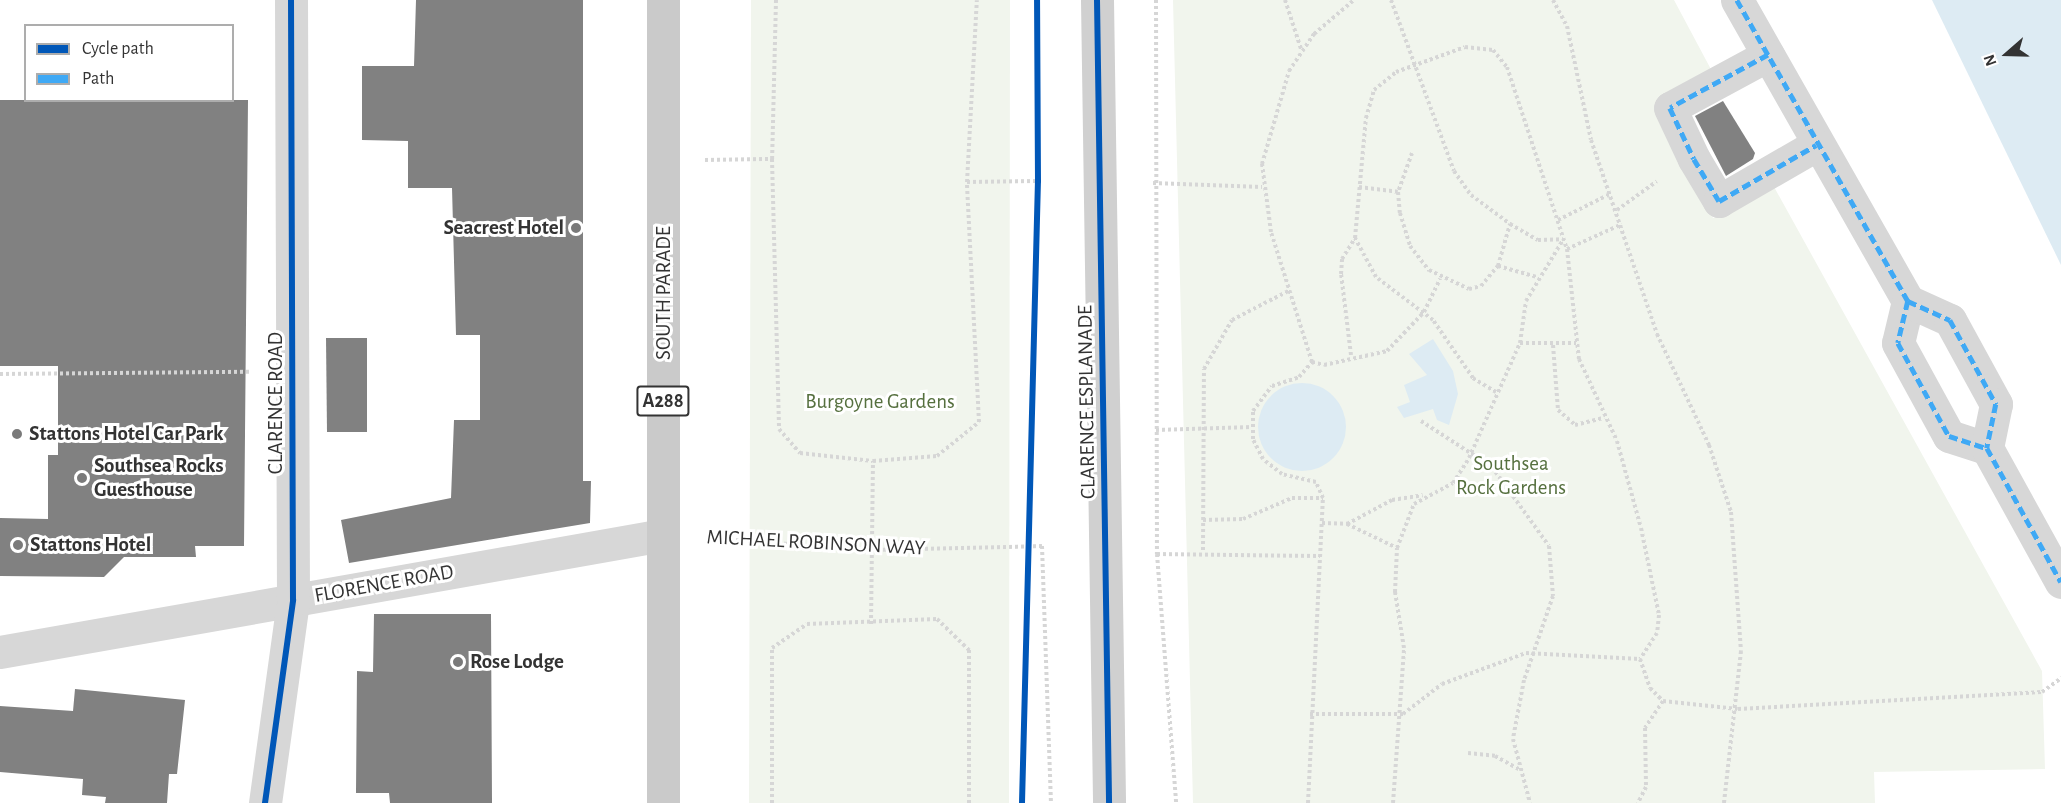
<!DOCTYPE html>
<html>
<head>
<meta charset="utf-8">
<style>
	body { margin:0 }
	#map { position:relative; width:2061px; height:803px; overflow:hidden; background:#fff; font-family:"Alegreya Sans",sans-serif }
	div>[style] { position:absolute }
	.green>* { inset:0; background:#f1f5ed }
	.water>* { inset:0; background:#ddebf3 }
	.round { border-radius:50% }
	.building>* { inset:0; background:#818181 }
	.path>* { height:4px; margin-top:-2px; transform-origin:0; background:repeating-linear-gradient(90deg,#d6d6d6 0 3px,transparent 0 6px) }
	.street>* { height:33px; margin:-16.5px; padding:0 16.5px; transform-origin:16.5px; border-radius:16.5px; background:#d7d7d7 }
	.secondary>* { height:33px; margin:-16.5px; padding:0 16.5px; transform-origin:16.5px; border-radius:16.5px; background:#d0d0d0 }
	.primary>* { height:33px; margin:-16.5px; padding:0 16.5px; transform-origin:16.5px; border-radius:16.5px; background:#cacaca }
	.quiet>* { height:4.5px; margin-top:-2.25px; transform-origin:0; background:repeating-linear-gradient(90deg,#3fa9f5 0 9px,transparent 0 13.5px) }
	.cycleway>* { height:6px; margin:-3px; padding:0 3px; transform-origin:3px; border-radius:3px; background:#0057b8 }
	.dots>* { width:16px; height:16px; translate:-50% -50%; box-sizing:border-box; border:3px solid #fff; border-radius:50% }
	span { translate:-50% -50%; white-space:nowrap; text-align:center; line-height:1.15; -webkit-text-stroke:6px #fff; paint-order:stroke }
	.shield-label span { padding:2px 4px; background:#fff; border:2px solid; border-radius:4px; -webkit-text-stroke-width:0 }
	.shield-label { font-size:20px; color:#333; font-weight:700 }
	.poi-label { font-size:21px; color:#333; font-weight:700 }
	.right { translate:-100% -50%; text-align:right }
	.left { translate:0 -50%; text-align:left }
	.street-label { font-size:21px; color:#333 }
	.park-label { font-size:21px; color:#56703f }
	.legend { position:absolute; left:24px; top:24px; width:210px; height:78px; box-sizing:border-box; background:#fff; border:2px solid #adadad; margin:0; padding:8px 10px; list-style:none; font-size:18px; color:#333 }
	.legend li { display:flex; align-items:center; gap:12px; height:30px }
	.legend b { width:30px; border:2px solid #adadad }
	.north { position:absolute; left:1977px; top:24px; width:60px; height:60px; -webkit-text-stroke:4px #fff; paint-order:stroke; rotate:250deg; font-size:16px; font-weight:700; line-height:24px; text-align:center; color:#333 }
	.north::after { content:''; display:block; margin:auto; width:21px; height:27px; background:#333; clip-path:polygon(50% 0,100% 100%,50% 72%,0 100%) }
</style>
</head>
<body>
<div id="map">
	<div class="green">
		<div style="clip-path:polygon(751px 0,1010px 0,1009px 803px,749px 803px)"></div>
		<div style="clip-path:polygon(1173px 0,1674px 0,1714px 75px,1655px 104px,1713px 218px,1773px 185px,2042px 671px,2045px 769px,1874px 772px,1875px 803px,1193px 803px)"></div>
	</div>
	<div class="water">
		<div style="clip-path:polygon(1932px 0,2061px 0,2061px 265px)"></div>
		<div style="clip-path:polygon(1433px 339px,1453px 371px,1458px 394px,1449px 425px,1437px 420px,1433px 409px,1404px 418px,1397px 407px,1410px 402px,1404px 385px,1427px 375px,1409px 354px)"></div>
		<div class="round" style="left:1258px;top:383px;width:88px;height:88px"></div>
	</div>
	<div class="building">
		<div style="clip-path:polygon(416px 0,583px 0,583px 481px,591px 481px,590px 523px,349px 563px,341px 520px,451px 498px,454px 420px,480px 420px,480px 335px,456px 335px,452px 188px,408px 188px,408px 141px,362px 140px,362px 66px,414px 66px)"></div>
		<div style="clip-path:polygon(0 100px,248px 100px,244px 546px,195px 546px,196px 557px,124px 557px,104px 577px,0 576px,0 518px,48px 519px,48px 455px,58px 455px,58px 366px,0 366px)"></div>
		<div style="clip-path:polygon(1723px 101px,1755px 153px,1753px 159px,1726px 176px,1695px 116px)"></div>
		<div style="clip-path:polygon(326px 338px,367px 338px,367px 432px,327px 432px)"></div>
		<div style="clip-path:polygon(374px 614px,491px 614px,492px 803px,390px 803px,389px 793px,356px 793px,357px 671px,373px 672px)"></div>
		<div style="clip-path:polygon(75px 689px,185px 700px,177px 774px,169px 774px,167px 803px,105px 803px,106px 797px,82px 795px,83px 779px,0 772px,0 706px,73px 711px)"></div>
	</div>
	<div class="path">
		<div style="left:776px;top:0;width:159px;rotate:91.4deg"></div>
		<div style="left:772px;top:159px;width:270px;rotate:88.5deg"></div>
		<div style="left:779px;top:429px;width:32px;rotate:49deg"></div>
		<div style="left:800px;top:453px;width:73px;rotate:6.3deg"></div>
		<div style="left:873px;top:461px;width:64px;rotate:-4.5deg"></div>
		<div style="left:937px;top:456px;width:54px;rotate:-39deg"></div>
		<div style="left:979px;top:422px;width:240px;rotate:-92.9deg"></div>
		<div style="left:967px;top:182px;width:182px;rotate:-86.9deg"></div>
		<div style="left:1156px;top:0;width:554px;rotate:89.9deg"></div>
		<div style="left:1157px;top:554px;width:250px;rotate:85.6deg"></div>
		<div style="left:1285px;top:0;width:52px;rotate:71.9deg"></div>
		<div style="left:1391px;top:0;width:182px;rotate:69.8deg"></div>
		<div style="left:1454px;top:171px;width:29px;rotate:55deg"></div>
		<div style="left:1471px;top:195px;width:49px;rotate:36.6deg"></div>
		<div style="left:1510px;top:224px;width:32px;rotate:30deg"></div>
		<div style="left:1538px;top:240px;width:25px;rotate:-2deg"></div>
		<div style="left:1553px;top:0;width:30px;rotate:62deg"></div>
		<div style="left:1567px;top:26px;width:116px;rotate:78.1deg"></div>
		<div style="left:1591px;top:140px;width:205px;rotate:71.2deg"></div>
		<div style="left:1657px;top:334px;width:123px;rotate:64.9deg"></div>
		<div style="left:1709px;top:445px;width:71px;rotate:71.8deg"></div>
		<div style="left:1731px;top:512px;width:139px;rotate:85.9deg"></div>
		<div style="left:1741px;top:651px;width:153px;rotate:96.4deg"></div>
		<div style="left:1412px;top:153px;width:41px;rotate:109.7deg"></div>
		<div style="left:1398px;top:192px;width:21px;rotate:85deg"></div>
		<div style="left:1400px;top:213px;width:34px;rotate:73deg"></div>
		<div style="left:1410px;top:246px;width:31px;rotate:52deg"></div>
		<div style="left:1429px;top:270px;width:44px;rotate:25.4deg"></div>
		<div style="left:1469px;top:289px;width:12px;rotate:-14deg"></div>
		<div style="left:1481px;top:286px;width:26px;rotate:-50deg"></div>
		<div style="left:1498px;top:266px;width:41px;rotate:15.8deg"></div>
		<div style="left:705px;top:160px;width:67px;rotate:-0.9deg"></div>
		<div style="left:967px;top:182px;width:71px;rotate:-0.8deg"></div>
		<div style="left:1153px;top:183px;width:109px;rotate:2.1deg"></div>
		<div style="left:1359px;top:187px;width:39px;rotate:7deg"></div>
		<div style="left:1617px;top:210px;width:49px;rotate:-35.9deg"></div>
		<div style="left:1558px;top:220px;width:58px;rotate:-26.6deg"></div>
		<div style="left:1567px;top:249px;width:60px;rotate:-24.4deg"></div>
		<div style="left:1498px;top:266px;width:44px;rotate:-74.1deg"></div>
		<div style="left:1520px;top:343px;width:56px"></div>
		<div style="left:1553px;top:345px;width:65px;rotate:85.6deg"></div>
		<div style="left:1558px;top:410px;width:23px;rotate:41deg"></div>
		<div style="left:1575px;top:425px;width:30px;rotate:-14deg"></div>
		<div style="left:1351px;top:355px;width:82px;rotate:-97deg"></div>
		<div style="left:1341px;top:274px;width:15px;rotate:-86deg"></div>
		<div style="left:1342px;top:259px;width:25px;rotate:-58deg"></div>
		<div style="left:1312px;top:362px;width:136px;rotate:-107.5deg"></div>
		<div style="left:1271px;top:232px;width:69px;rotate:-97.5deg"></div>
		<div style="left:1262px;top:164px;width:97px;rotate:-73.8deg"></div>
		<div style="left:1289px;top:71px;width:45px;rotate:-56deg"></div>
		<div style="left:1314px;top:34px;width:52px;rotate:-40.4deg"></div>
		<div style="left:0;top:374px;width:250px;rotate:-0.5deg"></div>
		<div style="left:1496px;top:392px;width:27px;rotate:-149deg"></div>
		<div style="left:1473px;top:378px;width:70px;rotate:-124.6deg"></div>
		<div style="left:1433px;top:320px;width:71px;rotate:-143deg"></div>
		<div style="left:1376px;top:277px;width:44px;rotate:-118.3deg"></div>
		<div style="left:1355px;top:238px;width:121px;rotate:-84.8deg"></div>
		<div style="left:1366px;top:118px;width:29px;rotate:-74deg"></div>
		<div style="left:1374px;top:90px;width:28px;rotate:-39deg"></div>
		<div style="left:1396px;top:72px;width:73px;rotate:-19.9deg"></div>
		<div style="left:1465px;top:47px;width:28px;rotate:6deg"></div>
		<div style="left:1493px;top:50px;width:22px;rotate:51deg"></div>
		<div style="left:1507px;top:67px;width:192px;rotate:71.8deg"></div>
		<div style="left:1567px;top:249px;width:111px;rotate:83.8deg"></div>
		<div style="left:1579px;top:359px;width:90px;rotate:65.1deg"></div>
		<div style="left:1617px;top:441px;width:90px;rotate:74.6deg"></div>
		<div style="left:1641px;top:528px;width:89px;rotate:78.3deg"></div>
		<div style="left:1659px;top:615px;width:18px;rotate:96deg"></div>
		<div style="left:1657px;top:633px;width:31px;rotate:123deg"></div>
		<div style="left:1640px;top:659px;width:31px;rotate:71deg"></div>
		<div style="left:1650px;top:688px;width:18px;rotate:45deg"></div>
		<div style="left:1663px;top:701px;width:32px;rotate:124deg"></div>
		<div style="left:1645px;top:728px;width:59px;rotate:89deg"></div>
		<div style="left:1646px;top:787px;width:18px;rotate:117deg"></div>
		<div style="left:1421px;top:421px;width:85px;rotate:32.9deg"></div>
		<div style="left:1492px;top:467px;width:97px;rotate:54.2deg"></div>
		<div style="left:1549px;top:546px;width:50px;rotate:85.4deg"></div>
		<div style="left:1553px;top:596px;width:89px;rotate:109deg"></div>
		<div style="left:1524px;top:680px;width:60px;rotate:100.6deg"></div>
		<div style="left:1513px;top:739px;width:66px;rotate:75.1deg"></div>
		<div style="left:1156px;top:430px;width:96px;rotate:-1.8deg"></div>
		<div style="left:1203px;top:520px;width:40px;rotate:-1.4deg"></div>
		<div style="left:1243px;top:519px;width:53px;rotate:-23.2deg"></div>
		<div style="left:1292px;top:498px;width:31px"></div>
		<div style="left:1322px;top:523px;width:25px;rotate:2deg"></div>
		<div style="left:1347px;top:524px;width:55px;rotate:25.6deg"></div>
		<div style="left:1347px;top:524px;width:51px;rotate:-28.1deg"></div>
		<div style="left:1392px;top:500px;width:31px;rotate:-9deg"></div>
		<div style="left:706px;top:538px;width:165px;rotate:4.2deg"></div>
		<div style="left:871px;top:550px;width:171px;rotate:-1.3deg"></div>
		<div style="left:1042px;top:546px;width:257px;rotate:88deg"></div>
		<div style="left:1203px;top:550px;width:181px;rotate:-89.7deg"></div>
		<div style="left:1204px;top:369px;width:56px;rotate:-60.3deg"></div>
		<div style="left:1232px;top:320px;width:65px;rotate:-27.3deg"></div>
		<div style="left:1157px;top:554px;width:163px;rotate:0.7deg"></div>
		<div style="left:871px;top:624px;width:163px;rotate:-89.3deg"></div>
		<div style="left:1663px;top:701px;width:75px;rotate:6.1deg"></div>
		<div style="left:1738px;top:709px;width:304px;rotate:-3.2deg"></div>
		<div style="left:2042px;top:692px;width:24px;rotate:-36deg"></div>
		<div style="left:1310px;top:714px;width:93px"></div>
		<div style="left:1403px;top:714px;width:49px;rotate:-37.6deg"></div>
		<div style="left:1442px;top:684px;width:90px;rotate:-20.3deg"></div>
		<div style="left:1526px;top:653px;width:114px;rotate:3deg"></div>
		<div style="left:1468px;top:753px;width:27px;rotate:6deg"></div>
		<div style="left:1495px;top:756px;width:29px;rotate:29deg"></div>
		<div style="left:772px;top:803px;width:155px;rotate:-90deg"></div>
		<div style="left:772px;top:648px;width:42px;rotate:-34.4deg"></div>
		<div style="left:807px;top:624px;width:130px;rotate:-2.2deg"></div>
		<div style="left:937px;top:619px;width:45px;rotate:44.1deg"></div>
		<div style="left:969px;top:650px;width:153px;rotate:90deg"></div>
		<div style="left:1308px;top:803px;width:305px;rotate:-87.2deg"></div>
		<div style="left:1323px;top:498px;width:17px;rotate:-114deg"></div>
		<div style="left:1316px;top:482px;width:35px;rotate:-167deg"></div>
		<div style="left:1282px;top:474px;width:24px;rotate:-142deg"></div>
		<div style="left:1263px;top:459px;width:22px;rotate:-117deg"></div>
		<div style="left:1253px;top:439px;width:28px;rotate:-90deg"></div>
		<div style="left:1253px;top:411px;width:31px;rotate:-53deg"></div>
		<div style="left:1272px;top:386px;width:28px;rotate:-18deg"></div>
		<div style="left:1299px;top:377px;width:20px;rotate:-49deg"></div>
		<div style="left:1312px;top:362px;width:12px;rotate:14deg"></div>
		<div style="left:1324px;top:365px;width:65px;rotate:-12.5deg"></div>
		<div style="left:1387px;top:351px;width:54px;rotate:-46.5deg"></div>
		<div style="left:1424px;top:312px;width:37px;rotate:-64deg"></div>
		<div style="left:1393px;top:803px;width:155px;rotate:-85.9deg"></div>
		<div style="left:1404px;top:648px;width:57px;rotate:-99.1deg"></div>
		<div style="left:1395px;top:592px;width:44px;rotate:-87.4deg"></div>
		<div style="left:1397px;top:548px;width:47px;rotate:-68.9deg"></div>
		<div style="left:1414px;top:504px;width:44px;rotate:-28.3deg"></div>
		<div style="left:1453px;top:483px;width:30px;rotate:-57deg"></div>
		<div style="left:1469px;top:458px;width:126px;rotate:-66.1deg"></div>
		<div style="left:1520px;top:343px;width:42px;rotate:-81.9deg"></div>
		<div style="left:1526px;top:301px;width:71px;rotate:-58.8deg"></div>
	</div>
	<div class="street">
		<div style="left:1737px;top:0;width:346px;rotate:60.4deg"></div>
		<div style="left:1908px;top:301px;width:43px;rotate:103.4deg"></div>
		<div style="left:1898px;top:343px;width:106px;rotate:61.3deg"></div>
		<div style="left:1949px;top:436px;width:40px;rotate:18deg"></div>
		<div style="left:1987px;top:448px;width:153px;rotate:61.1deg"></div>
		<div style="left:1768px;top:55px;width:111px;rotate:151.6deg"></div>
		<div style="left:1670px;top:108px;width:56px;rotate:64.8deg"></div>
		<div style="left:1694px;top:159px;width:49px;rotate:59.2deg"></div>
		<div style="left:1719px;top:201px;width:112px;rotate:-30deg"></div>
		<div style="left:1908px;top:301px;width:46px;rotate:24.3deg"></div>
		<div style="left:1950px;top:320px;width:96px;rotate:61.3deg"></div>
		<div style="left:1996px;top:404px;width:45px;rotate:101.6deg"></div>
		<div style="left:0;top:652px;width:673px;rotate:-10.01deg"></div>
		<div style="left:265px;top:803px;width:205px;rotate:-82.1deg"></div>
		<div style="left:293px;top:600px;width:600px;rotate:-90.19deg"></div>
	</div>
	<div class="secondary">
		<div style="left:1097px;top:0;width:803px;rotate:89.14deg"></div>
	</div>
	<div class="primary">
		<div style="left:663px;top:0;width:803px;rotate:90deg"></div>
	</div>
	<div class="quiet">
		<div style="left:1737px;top:0;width:346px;rotate:60.4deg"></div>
		<div style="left:1908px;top:301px;width:43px;rotate:103.4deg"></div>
		<div style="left:1898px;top:343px;width:106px;rotate:61.3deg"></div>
		<div style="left:1949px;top:436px;width:40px;rotate:18deg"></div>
		<div style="left:1987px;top:448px;width:153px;rotate:61.1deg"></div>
		<div style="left:1768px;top:55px;width:111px;rotate:151.6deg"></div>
		<div style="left:1670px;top:108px;width:56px;rotate:64.8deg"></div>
		<div style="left:1694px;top:159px;width:49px;rotate:59.2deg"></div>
		<div style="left:1719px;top:201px;width:112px;rotate:-30deg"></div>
		<div style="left:1908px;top:301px;width:46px;rotate:24.3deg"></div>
		<div style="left:1950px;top:320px;width:96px;rotate:61.3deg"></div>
		<div style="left:1996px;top:404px;width:45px;rotate:101.6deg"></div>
	</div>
	<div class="cycleway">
		<div style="left:1097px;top:0;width:803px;rotate:89.14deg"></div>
		<div style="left:265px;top:803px;width:205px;rotate:-82.1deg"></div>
		<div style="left:293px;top:600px;width:600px;rotate:-90.19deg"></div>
		<div style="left:1022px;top:803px;width:622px;rotate:-88.53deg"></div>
		<div style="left:1038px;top:181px;width:181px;rotate:-90.3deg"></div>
	</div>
	<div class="dots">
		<div style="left:576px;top:228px;background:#7a7a7a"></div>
		<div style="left:17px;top:434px;background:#7a7a7a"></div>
		<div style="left:82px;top:478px;background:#7a7a7a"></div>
		<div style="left:18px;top:545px;background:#7a7a7a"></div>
		<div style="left:458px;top:662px;background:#7a7a7a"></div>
	</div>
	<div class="shield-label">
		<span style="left:663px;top:401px">A288</span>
	</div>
	<div class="poi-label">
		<span class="right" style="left:564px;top:228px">Seacrest Hotel</span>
		<span class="left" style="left:29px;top:434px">Stattons Hotel Car Park</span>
		<span class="left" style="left:94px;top:478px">Southsea Rocks<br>Guesthouse</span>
		<span class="left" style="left:30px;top:545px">Stattons Hotel</span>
		<span class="left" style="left:470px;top:662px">Rose Lodge</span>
	</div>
	<div class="street-label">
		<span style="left:664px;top:293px;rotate:-90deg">SOUTH PARADE</span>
		<span style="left:1087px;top:402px;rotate:-91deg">CLARENCE ESPLANADE</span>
		<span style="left:276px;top:403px;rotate:-90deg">CLARENCE ROAD</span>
		<span style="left:816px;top:543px;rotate:3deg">MICHAEL ROBINSON WAY</span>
		<span style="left:384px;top:584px;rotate:-10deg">FLORENCE ROAD</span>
	</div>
	<div class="park-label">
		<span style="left:880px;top:402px">Burgoyne Gardens</span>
		<span style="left:1511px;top:476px">Southsea<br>Rock Gardens</span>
	</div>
	<ul class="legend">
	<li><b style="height:8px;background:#0057b8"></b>Cycle path</li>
	<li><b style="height:8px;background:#3fa9f5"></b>Path</li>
	</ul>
	<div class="north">N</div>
</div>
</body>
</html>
